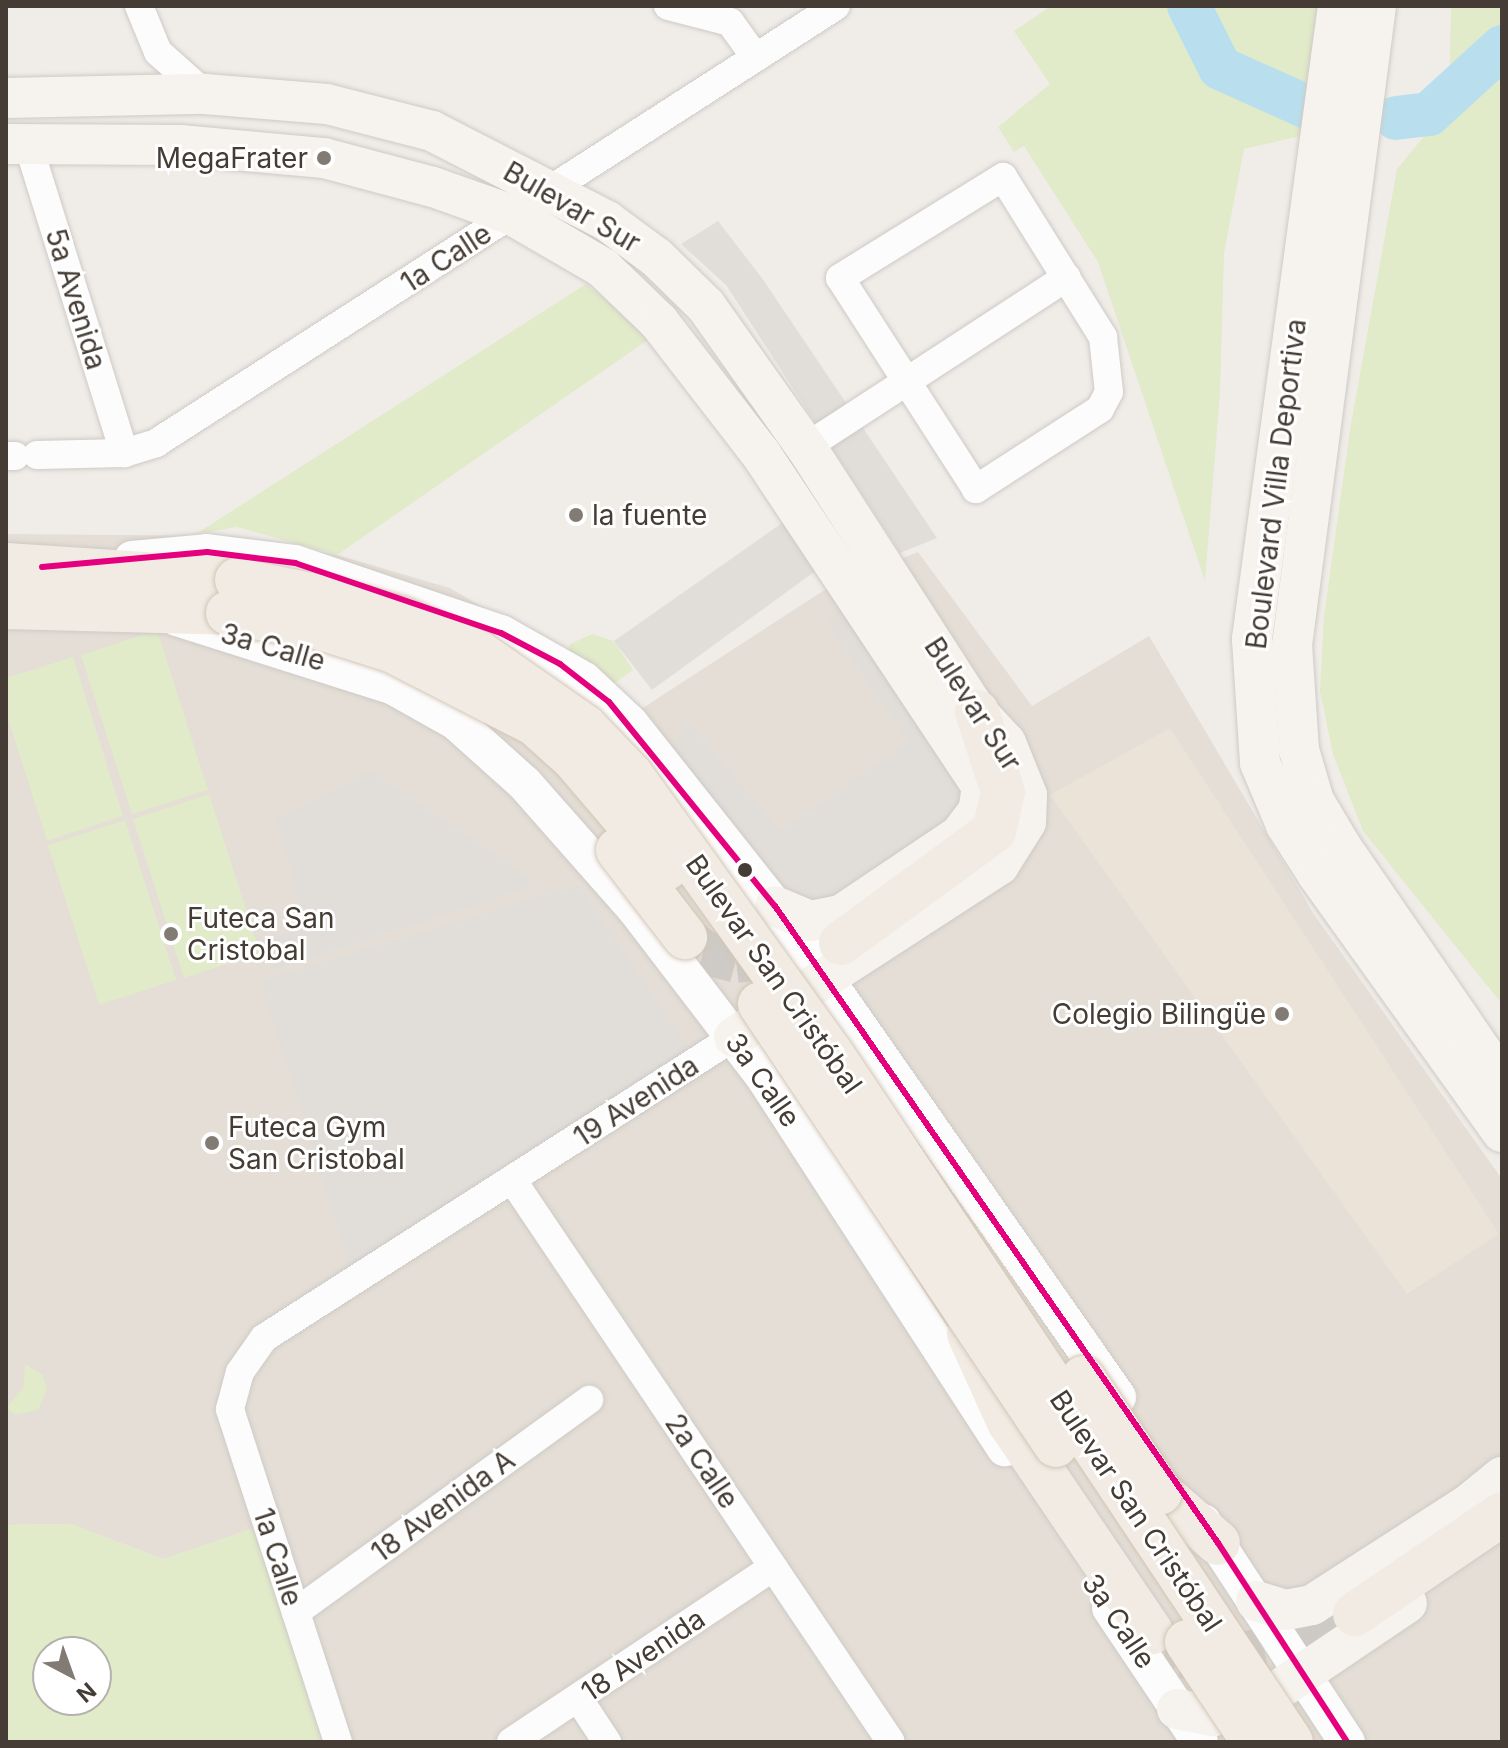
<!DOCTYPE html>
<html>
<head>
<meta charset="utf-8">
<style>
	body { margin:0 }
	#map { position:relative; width:1508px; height:1748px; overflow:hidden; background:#f0ede9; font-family:Inter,sans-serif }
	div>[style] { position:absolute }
	.residential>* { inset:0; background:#e4ded6 }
	.education>* { inset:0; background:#ebe3d8 }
	.green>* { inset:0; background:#e1eac9 }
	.parking>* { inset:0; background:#e1deda }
	.river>* { height:44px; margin:-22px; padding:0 22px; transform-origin:22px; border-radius:22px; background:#b9dfee }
	.primary-tunnel>* { height:44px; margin-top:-22px; transform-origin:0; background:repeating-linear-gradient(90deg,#cecac5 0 44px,transparent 0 66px) }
	.roads { filter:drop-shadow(0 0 2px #cecac6) drop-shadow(0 0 2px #cecac6) }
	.minor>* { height:28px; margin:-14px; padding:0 14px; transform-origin:14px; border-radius:14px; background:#fdfcfc }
	.tertiary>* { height:36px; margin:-18px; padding:0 18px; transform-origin:18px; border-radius:18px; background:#fdfcfc }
	.secondary>* { height:40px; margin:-20px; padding:0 20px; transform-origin:20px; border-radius:20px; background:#f6f3ee }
	.primary>* { height:44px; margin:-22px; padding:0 22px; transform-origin:22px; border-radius:22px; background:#f1ebe3 }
	.bridges { filter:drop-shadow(0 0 2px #d2c6b6) drop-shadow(0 0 2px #d2c6b6) }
	.primary-bridge>* { height:44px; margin:-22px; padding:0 22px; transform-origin:22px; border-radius:22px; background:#f1ebe3 }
	.bus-1>* { height:6px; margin:-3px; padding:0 3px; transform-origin:3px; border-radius:3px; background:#e5007d }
	.dots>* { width:22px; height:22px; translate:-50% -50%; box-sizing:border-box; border:4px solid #fff; border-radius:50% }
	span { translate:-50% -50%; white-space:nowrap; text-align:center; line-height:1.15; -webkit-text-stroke:6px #fff; paint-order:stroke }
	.poi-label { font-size:28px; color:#453d35 }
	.right { translate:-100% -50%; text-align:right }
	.left { translate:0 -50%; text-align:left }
	.street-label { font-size:28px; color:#453d35 }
	.frame { position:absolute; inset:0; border:8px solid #453d35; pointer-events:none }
	.north { position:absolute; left:32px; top:1636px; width:80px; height:80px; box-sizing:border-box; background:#fff; border:2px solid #b5b1ae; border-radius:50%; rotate:139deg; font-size:22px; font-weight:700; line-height:32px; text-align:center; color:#453d35 }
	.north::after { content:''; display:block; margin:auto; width:28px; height:36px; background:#817b74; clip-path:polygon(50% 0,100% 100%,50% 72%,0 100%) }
</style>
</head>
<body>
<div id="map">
	<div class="residential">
		<div style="clip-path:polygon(6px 534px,233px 536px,337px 555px,450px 588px,565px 656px,635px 713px,823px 591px,918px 552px,1032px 706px,1149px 636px,1313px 913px,1502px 1179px,1502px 1742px,322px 1742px,255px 1528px,163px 1559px,71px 1524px,6px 1525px)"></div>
	</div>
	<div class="education">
		<div style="clip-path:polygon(1170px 728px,1499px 1234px,1407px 1294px,1050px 795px)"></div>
	</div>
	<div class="green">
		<div style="clip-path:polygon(1051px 6px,1323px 6px,1300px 136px,1244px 149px,1224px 253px,1220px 392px,1205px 581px,1098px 262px,1024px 146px,1014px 152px,998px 127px,1050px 84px,1014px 31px)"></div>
		<div style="clip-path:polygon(1451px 6px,1502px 6px,1502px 1004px,1363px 831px,1333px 754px,1320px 691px,1324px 616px,1350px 430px,1397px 169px,1449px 106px)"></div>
		<div style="clip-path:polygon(586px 284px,652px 337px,337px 555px,237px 527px,196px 534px)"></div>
		<div style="clip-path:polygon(157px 630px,208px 790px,132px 814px,81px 655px)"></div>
		<div style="clip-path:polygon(592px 634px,614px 641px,633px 670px,605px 690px,565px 656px,570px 644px)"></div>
		<div style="clip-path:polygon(73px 657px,123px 816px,47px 841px,6px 712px,6px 678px)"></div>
		<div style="clip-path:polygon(209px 794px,260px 953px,184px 978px,133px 819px)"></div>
		<div style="clip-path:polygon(125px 820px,176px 980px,99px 1005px,48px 845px)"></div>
		<div style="clip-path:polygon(25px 1364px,43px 1375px,47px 1389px,38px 1410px,15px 1415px,6px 1408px,23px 1388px)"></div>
		<div style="clip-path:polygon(evenodd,71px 1524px,163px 1559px,255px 1528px,322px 1742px,6px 1742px,6px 1525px,71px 1524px,48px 1652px,96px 1652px,96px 1700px,48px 1700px,48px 1652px)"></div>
	</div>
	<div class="parking">
		<div style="clip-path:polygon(718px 221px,762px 278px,937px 538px,900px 553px,726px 285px,681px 244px)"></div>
		<div style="clip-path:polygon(792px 516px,825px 564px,652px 690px,614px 641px)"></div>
		<div style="clip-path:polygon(851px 603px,970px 805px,852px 893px,807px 902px,667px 752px,689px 723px,781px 831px,908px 741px,826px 622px)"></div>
		<div style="clip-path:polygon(371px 770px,538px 884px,271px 971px,258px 940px,306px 929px,277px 819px)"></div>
		<div style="clip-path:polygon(579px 885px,688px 1046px,355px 1281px,260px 981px)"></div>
	</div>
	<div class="river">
		<div style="left:1189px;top:6px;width:69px;rotate:63.4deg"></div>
		<div style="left:1220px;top:68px;width:98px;rotate:24.2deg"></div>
		<div style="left:1396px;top:118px;width:33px;rotate:-7deg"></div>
		<div style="left:1429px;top:114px;width:99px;rotate:-42.5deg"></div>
	</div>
	<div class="primary-tunnel">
		<div style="left:685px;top:937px;width:23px;rotate:40deg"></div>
		<div style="left:703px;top:952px;width:34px;rotate:15deg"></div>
		<div style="left:736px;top:961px;width:60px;rotate:-6.7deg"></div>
		<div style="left:1151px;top:1632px;width:23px;rotate:50deg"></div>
		<div style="left:1166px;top:1650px;width:15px;rotate:23deg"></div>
		<div style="left:1180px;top:1656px;width:41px;rotate:4.2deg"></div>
		<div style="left:1221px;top:1659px;width:78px;rotate:-12.6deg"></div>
		<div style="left:1297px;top:1642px;width:64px;rotate:-25.8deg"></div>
	</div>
	<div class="roads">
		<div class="minor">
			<div style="left:139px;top:6px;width:50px;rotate:67.6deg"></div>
			<div style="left:158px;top:52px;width:63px;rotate:41.8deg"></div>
			<div style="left:668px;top:6px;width:64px;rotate:14.5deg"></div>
			<div style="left:730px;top:22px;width:44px;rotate:54.2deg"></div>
			<div style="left:28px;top:144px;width:324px;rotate:72.7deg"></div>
			<div style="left:1003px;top:177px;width:189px;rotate:58deg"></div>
			<div style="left:1103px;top:337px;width:55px;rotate:83.8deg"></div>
			<div style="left:1109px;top:392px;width:19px;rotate:118deg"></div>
			<div style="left:1100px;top:409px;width:148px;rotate:147.2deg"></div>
			<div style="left:976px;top:489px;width:251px;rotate:-122.8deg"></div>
			<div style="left:840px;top:278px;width:192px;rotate:-31.8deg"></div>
			<div style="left:806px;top:447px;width:311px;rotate:-33.1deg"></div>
			<div style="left:37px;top:455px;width:87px;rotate:-1.3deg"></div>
			<div style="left:124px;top:453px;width:34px;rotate:-17deg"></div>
			<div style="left:156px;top:443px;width:808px;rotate:-32.73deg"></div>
			<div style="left:6px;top:456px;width:9px"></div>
			<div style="left:513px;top:1181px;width:676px;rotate:56.03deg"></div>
			<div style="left:296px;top:1612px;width:362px;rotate:-35.9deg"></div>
			<div style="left:578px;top:1698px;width:53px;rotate:56.6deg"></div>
			<div style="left:338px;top:1742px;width:350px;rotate:-108deg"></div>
			<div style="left:230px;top:1409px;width:38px;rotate:-75deg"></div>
			<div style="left:240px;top:1372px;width:42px;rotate:-54.8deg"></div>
			<div style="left:264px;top:1338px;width:558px;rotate:-32.64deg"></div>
			<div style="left:511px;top:1742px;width:315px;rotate:-33.7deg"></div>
		</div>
		<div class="tertiary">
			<div style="left:132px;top:559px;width:75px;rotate:-5.3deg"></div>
			<div style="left:207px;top:552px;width:89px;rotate:7.1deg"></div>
			<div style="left:295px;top:563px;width:218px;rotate:18.8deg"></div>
			<div style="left:501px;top:633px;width:95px;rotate:29.5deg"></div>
			<div style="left:584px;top:680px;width:63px;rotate:43.1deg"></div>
			<div style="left:630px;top:723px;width:233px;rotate:51.6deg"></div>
			<div style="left:775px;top:906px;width:599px;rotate:55.06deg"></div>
			<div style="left:177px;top:618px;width:225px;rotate:17.6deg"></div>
			<div style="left:392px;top:686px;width:73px;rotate:29.4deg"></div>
			<div style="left:456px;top:722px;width:93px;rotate:41.9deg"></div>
			<div style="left:525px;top:784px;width:168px;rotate:48.6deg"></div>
			<div style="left:636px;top:910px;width:209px;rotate:52.6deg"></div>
			<div style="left:763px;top:1076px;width:444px;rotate:57deg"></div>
			<div style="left:1203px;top:1522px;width:263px;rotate:56.8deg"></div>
			<div style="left:1110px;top:1608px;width:161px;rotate:56.1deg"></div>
		</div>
		<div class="secondary">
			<div style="left:1338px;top:6px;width:639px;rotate:97.74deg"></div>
			<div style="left:1252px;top:639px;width:124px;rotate:86.3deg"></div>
			<div style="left:1260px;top:763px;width:67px;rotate:67.2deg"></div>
			<div style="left:1286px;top:825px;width:59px;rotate:57.4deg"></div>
			<div style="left:1318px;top:875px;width:316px;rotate:54.4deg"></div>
			<div style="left:1376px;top:6px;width:644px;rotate:97.49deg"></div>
			<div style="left:1292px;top:645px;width:105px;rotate:86.2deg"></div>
			<div style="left:1299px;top:750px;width:53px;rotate:73.6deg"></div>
			<div style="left:1314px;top:801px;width:55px;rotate:59.2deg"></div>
			<div style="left:1342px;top:848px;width:283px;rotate:55.5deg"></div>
			<div style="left:6px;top:98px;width:199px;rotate:-1.2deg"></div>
			<div style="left:205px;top:94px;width:122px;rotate:4.7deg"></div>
			<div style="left:327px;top:104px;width:108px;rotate:14.4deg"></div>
			<div style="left:432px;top:131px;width:197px;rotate:27.2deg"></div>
			<div style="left:607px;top:221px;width:62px;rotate:36.5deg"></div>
			<div style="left:657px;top:258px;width:69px;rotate:44.4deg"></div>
			<div style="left:706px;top:306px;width:173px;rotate:54.7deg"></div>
			<div style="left:806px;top:447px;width:315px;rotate:57.2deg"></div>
			<div style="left:977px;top:712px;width:42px;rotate:46.9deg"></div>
			<div style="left:1006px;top:743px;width:56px;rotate:68deg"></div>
			<div style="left:1027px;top:795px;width:27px;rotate:92deg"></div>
			<div style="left:1026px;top:822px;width:51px;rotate:122.1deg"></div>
			<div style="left:999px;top:865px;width:316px;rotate:147deg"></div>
			<div style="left:6px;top:144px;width:174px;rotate:0.3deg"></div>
			<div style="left:180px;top:145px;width:145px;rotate:5.2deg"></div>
			<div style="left:324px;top:158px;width:113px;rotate:14.9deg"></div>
			<div style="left:433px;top:187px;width:84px;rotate:19.5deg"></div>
			<div style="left:512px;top:215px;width:105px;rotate:30.2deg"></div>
			<div style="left:603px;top:268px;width:78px;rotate:44deg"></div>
			<div style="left:659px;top:322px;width:167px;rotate:52.3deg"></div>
			<div style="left:761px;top:454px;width:400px;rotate:56.4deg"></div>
			<div style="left:982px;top:787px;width:24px;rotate:99deg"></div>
			<div style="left:978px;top:811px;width:30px;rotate:127deg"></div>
			<div style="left:960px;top:835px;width:143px;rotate:146.1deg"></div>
			<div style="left:841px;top:915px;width:32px;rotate:169deg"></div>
			<div style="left:810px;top:921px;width:38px;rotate:-157deg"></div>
			<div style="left:1256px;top:1601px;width:31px;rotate:17deg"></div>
			<div style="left:1286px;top:1610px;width:26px;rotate:-11deg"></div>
			<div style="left:1312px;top:1605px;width:187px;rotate:-32.8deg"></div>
			<div style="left:1469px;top:1504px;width:43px;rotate:-39.3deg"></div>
			<div style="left:1177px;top:1709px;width:38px;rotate:11deg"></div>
			<div style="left:1214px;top:1716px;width:43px;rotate:-14.7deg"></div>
			<div style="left:1256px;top:1705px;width:182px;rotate:-34deg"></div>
		</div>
		<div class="primary">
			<div style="left:6px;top:565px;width:231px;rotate:3.7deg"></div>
			<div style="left:6px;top:607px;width:222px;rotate:1.5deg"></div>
			<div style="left:841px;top:943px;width:190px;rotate:-36.2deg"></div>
			<div style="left:994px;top:831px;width:40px;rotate:-77deg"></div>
			<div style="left:1003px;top:792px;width:84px;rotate:-108deg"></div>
			<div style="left:969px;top:1334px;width:97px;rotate:65.6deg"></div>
			<div style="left:1009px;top:1422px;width:254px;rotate:55.9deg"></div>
			<div style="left:1160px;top:1492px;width:77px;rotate:41.3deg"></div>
			<div style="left:1355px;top:1614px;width:178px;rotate:-34.2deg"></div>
		</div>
	</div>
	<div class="bridges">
		<div class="primary-bridge">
			<div style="left:237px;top:580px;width:96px;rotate:11.4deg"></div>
			<div style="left:331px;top:599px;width:74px;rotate:15.7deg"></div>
			<div style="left:402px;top:619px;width:84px;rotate:23.8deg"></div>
			<div style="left:479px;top:653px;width:129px;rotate:34.9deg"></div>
			<div style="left:585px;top:727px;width:66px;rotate:46.2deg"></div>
			<div style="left:631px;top:775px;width:342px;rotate:54.3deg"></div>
			<div style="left:831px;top:1053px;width:828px;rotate:56.27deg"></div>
			<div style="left:228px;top:613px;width:91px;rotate:8.8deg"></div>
			<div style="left:318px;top:627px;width:77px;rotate:17.5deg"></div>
			<div style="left:391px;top:650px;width:162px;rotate:27.2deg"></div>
			<div style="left:535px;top:724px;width:52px;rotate:41.9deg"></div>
			<div style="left:574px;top:759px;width:143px;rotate:49.5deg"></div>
			<div style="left:618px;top:850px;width:110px;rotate:52.4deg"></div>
			<div style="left:760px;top:1004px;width:531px;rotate:56.13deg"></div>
			<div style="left:1083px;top:1378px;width:138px;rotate:56deg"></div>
			<div style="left:1187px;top:1642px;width:120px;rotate:56.2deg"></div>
		</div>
	</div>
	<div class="bus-1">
		<div style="left:42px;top:567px;width:166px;rotate:-5.2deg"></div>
		<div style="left:207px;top:552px;width:89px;rotate:7.1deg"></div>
		<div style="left:295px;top:563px;width:218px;rotate:18.8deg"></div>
		<div style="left:501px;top:633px;width:67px;rotate:27.7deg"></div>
		<div style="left:560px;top:664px;width:62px;rotate:37.8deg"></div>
		<div style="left:609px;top:702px;width:263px;rotate:50.9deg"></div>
		<div style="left:775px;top:906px;width:776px;rotate:55.18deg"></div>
		<div style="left:1218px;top:1543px;width:237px;rotate:57deg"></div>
	</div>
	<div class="dots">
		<div style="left:324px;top:158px;background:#817b74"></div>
		<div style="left:576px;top:515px;background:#817b74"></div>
		<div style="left:745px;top:870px;background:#453d35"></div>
		<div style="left:171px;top:934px;background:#817b74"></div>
		<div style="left:1282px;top:1014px;background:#817b74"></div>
		<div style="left:212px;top:1143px;background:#817b74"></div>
	</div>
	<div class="poi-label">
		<span class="right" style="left:308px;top:158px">MegaFrater</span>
		<span class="left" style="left:592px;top:515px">la fuente</span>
		<span class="left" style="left:187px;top:934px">Futeca San<br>Cristobal</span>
		<span class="right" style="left:1266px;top:1014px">Colegio Bilingüe</span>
		<span class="left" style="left:228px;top:1143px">Futeca Gym<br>San Cristobal</span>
	</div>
	<div class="street-label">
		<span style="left:572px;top:207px;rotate:30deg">Bulevar Sur</span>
		<span style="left:446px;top:258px;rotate:-33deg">1a Calle</span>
		<span style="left:76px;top:299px;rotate:73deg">5a Avenida</span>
		<span style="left:1276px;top:484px;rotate:-83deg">Boulevard Villa Deportiva</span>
		<span style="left:273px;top:647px;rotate:16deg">3a Calle</span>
		<span style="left:973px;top:704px;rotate:57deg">Bulevar Sur</span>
		<span style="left:774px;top:974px;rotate:55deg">Bulevar San Cristóbal</span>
		<span style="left:763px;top:1080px;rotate:55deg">3a Calle</span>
		<span style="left:636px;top:1101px;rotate:-33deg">19 Avenida</span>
		<span style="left:702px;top:1461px;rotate:56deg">2a Calle</span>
		<span style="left:443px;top:1506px;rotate:-36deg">18 Avenida A</span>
		<span style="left:1136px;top:1511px;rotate:56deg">Bulevar San Cristóbal</span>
		<span style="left:278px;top:1557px;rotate:72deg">1a Calle</span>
		<span style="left:1119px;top:1621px;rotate:56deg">3a Calle</span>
		<span style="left:643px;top:1655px;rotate:-34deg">18 Avenida</span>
	</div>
	<div class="frame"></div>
	<div class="north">N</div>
</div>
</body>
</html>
